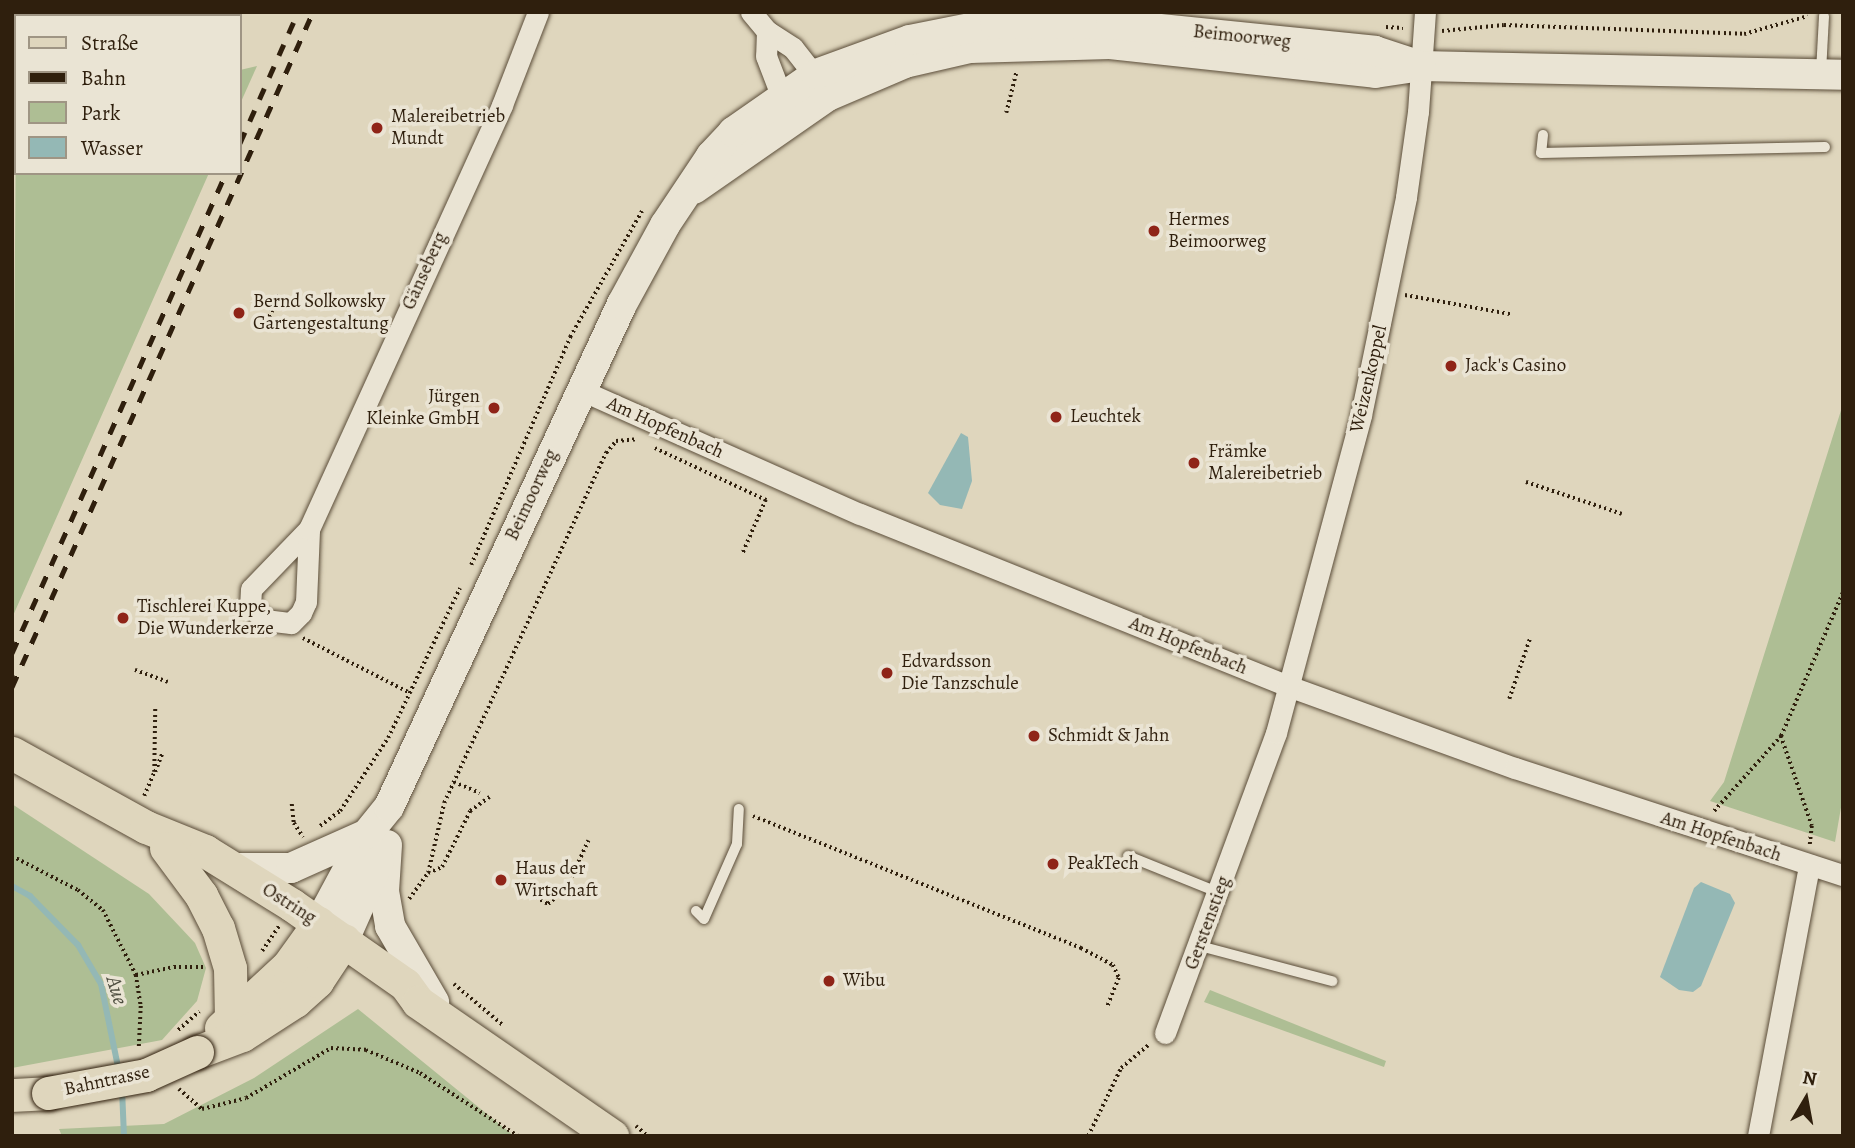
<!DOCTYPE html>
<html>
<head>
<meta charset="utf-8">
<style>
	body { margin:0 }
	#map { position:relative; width:1855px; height:1148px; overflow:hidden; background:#dfd6bd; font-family:Alegreya,serif }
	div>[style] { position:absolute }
	.green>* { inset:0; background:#aebe94 }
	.water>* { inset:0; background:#94b8b5 }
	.stream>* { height:6px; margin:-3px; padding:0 3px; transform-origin:3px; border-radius:3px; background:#94b8b5 }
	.path>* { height:3.5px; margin-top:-1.75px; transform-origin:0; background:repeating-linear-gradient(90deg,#2f1f0d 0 2px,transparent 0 5.5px) }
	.roads { filter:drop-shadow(0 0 2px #5b4d39) drop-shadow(0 0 2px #5b4d39) }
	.lane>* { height:10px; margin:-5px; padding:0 5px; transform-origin:5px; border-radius:5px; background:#eae4d4 }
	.street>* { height:21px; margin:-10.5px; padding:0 10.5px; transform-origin:10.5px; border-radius:10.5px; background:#eae4d4 }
	.secondary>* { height:30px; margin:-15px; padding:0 15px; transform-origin:15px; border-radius:15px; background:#eae4d4 }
	.primary>* { height:33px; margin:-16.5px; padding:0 16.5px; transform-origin:16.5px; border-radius:16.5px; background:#dfd6bd }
	.rail>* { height:5px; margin-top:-2.5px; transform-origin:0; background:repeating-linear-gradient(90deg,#2f1f0d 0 12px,transparent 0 24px) }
	.bridges { filter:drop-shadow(0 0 2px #2f1f0d) drop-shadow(0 0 2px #2f1f0d) }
	.primary-bridge>* { height:33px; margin:-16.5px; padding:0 16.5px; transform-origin:16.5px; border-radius:16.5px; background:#dfd6bd }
	.dots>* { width:19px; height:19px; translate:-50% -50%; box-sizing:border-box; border:4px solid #eae4d4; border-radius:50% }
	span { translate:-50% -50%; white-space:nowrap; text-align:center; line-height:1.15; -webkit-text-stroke:7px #eae4d4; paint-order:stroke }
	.street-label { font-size:19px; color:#2f1f0d }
	.poi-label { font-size:19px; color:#2f1f0d }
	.left { translate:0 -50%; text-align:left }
	.right { translate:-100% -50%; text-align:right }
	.water-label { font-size:21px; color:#4d4d3f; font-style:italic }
	.frame { position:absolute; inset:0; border:14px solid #2f1f0d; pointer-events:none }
	.legend { position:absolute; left:14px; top:14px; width:228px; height:161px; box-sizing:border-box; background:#eae4d4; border:2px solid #9f9584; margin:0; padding:9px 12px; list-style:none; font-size:21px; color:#2f1f0d }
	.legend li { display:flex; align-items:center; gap:14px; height:35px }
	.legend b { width:35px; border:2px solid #9f9584 }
	.north { position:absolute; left:1771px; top:1064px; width:70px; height:70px; -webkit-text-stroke:5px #eae4d4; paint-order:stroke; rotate:10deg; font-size:19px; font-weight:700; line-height:28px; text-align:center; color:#2f1f0d }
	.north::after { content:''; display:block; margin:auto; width:24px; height:32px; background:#2f1f0d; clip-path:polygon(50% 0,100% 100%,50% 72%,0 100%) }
</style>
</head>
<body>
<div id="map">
	<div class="green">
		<div style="clip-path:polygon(257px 66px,240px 104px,240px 70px)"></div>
		<div style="clip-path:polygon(16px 123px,16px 173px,209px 173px,12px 618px)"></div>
		<div style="clip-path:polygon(1843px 404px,1843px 796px,1835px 842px,1710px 801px,1724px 782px)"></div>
		<div style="clip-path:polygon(12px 804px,149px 894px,195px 943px,206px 968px,197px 1001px,162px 1040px,12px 1068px)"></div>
		<div style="clip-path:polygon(1210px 990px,1386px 1061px,1384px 1067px,1204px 1002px)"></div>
		<div style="clip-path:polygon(358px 1009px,514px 1136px,62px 1136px,59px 1129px,164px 1124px,254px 1078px)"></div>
	</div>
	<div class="water">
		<div style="clip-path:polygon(961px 433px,968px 437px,972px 481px,962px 509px,940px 505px,928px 493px)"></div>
		<div style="clip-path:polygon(1701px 882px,1730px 894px,1735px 903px,1701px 986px,1693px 992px,1679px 990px,1660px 977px,1694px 888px)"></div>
	</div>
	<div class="stream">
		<div style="left:12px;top:886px;width:21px;rotate:29deg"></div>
		<div style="left:30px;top:896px;width:69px;rotate:45.6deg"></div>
		<div style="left:78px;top:945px;width:45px;rotate:59.5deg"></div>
		<div style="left:101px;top:984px;width:90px;rotate:78.4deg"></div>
		<div style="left:122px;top:1089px;width:47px;rotate:87.6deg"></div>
	</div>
	<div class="path">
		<div style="left:1386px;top:27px;width:17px;rotate:3deg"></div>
		<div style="left:1442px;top:31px;width:62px;rotate:-5.5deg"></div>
		<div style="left:1504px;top:25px;width:240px;rotate:2.1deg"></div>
		<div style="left:1744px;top:34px;width:66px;rotate:-15.7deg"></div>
		<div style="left:1006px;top:113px;width:41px;rotate:-76deg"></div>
		<div style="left:1405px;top:295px;width:107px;rotate:10.3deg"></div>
		<div style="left:269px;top:317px;width:24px;rotate:-66deg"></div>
		<div style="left:655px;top:448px;width:123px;rotate:25.1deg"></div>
		<div style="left:766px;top:500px;width:58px;rotate:113.5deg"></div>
		<div style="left:1526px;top:482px;width:101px;rotate:18.4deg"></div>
		<div style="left:471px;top:565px;width:249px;rotate:-66.5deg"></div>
		<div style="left:570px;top:337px;width:145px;rotate:-60.3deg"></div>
		<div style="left:303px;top:638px;width:120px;rotate:27.2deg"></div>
		<div style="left:135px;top:670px;width:35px;rotate:20deg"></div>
		<div style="left:1509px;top:699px;width:65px;rotate:-71deg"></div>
		<div style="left:1781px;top:736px;width:95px;rotate:71deg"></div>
		<div style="left:1812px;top:826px;width:19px;rotate:96deg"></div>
		<div style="left:155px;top:772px;width:19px;rotate:-69deg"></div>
		<div style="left:454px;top:782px;width:28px;rotate:23deg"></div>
		<div style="left:144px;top:796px;width:26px;rotate:-67deg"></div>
		<div style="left:154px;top:772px;width:64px;rotate:-89.1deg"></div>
		<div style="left:292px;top:804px;width:19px;rotate:84deg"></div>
		<div style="left:294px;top:823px;width:17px;rotate:57deg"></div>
		<div style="left:1714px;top:811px;width:101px;rotate:-48.2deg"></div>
		<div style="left:1781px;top:736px;width:157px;rotate:-66.7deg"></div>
		<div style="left:753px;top:816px;width:354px;rotate:21.9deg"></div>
		<div style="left:1081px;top:948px;width:36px;rotate:28deg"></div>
		<div style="left:1113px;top:965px;width:14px;rotate:65deg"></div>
		<div style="left:1119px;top:978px;width:31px;rotate:112deg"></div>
		<div style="left:320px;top:826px;width:25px;rotate:-37deg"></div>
		<div style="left:340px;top:811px;width:87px;rotate:-56.7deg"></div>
		<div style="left:388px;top:738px;width:166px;rotate:-64.4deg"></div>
		<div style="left:12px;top:856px;width:74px;rotate:27.3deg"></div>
		<div style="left:78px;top:890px;width:32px;rotate:39deg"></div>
		<div style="left:103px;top:910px;width:73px;rotate:63.1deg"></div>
		<div style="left:136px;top:975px;width:31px;rotate:81deg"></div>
		<div style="left:141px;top:1006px;width:42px;rotate:92.7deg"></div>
		<div style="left:428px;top:873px;width:15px;rotate:-23deg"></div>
		<div style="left:442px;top:867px;width:63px;rotate:-63.4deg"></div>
		<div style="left:470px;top:811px;width:24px;rotate:-36deg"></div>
		<div style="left:536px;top:897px;width:14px;rotate:30deg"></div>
		<div style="left:548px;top:904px;width:25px;rotate:-42deg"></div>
		<div style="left:567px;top:887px;width:51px;rotate:-65.5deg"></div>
		<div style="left:409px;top:899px;width:32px;rotate:-54deg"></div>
		<div style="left:428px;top:873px;width:72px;rotate:-77.1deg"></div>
		<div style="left:444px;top:803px;width:386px;rotate:-65.2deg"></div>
		<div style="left:606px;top:453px;width:16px;rotate:-50deg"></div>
		<div style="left:616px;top:441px;width:21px;rotate:-5deg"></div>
		<div style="left:262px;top:951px;width:30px;rotate:-56deg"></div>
		<div style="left:136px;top:975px;width:39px;rotate:-12deg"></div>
		<div style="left:174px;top:967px;width:29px"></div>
		<div style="left:454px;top:984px;width:65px;rotate:40deg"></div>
		<div style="left:178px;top:1030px;width:28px;rotate:-41deg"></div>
		<div style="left:179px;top:1089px;width:30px;rotate:41deg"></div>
		<div style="left:202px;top:1109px;width:45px;rotate:-14deg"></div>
		<div style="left:246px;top:1098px;width:99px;rotate:-30.5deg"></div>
		<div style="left:331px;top:1048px;width:35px;rotate:3deg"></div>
		<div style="left:366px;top:1050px;width:59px;rotate:23.1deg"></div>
		<div style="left:420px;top:1073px;width:117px;rotate:32.7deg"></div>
		<div style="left:636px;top:1126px;width:16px;rotate:40deg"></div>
		<div style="left:1088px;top:1136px;width:76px;rotate:-64.1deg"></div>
		<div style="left:1121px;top:1068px;width:38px;rotate:-40deg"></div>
	</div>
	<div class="roads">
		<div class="lane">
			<div style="left:1821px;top:72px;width:56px;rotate:-86.9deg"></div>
			<div style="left:1543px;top:135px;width:18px;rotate:96deg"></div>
			<div style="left:1541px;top:153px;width:284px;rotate:-1.2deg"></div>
			<div style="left:1128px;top:856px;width:99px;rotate:21.9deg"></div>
			<div style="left:696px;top:911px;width:11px;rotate:45deg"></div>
			<div style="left:704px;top:919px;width:82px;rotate:-66.3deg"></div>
			<div style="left:737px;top:844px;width:35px;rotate:-87deg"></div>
			<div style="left:1200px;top:946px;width:137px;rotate:14.9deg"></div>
		</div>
		<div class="street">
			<div style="left:751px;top:12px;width:25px;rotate:50deg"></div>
			<div style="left:767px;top:31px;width:31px;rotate:33deg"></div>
			<div style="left:793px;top:48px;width:47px;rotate:51.9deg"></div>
			<div style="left:152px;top:16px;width:5px;rotate:-53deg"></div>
			<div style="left:767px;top:31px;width:25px;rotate:92deg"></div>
			<div style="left:766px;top:56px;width:56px;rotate:69deg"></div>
			<div style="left:12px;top:70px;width:4px"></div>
			<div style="left:581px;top:390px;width:305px;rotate:24deg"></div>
			<div style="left:860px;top:514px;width:461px;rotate:21.9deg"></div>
			<div style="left:1288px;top:686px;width:241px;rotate:19.9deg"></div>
			<div style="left:1515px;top:768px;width:345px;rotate:18.1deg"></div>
			<div style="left:309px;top:529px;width:83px;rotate:134deg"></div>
			<div style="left:251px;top:589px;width:17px;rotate:93deg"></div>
			<div style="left:250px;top:606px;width:21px;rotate:43deg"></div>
			<div style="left:265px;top:620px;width:26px;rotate:7deg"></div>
			<div style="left:291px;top:623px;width:14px;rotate:-45deg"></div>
			<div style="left:301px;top:613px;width:12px;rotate:-66deg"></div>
			<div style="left:306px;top:602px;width:73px;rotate:-87.6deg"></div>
			<div style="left:309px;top:529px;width:466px;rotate:-65.5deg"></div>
			<div style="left:502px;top:105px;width:100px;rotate:-68.8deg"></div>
			<div style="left:1165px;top:1033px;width:320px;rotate:-69.7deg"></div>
			<div style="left:1276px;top:733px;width:329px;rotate:-75deg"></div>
			<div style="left:1361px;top:415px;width:223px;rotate:-78.3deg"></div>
			<div style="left:1406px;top:197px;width:86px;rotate:-82deg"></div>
			<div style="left:1418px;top:112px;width:100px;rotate:-86deg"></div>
			<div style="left:1758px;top:1136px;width:276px;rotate:-79.3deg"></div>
		</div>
		<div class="secondary">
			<div style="left:694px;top:189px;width:163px;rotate:-34.8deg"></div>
			<div style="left:828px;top:96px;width:84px;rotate:-23.2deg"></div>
			<div style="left:905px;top:63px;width:67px;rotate:-13deg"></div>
			<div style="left:970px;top:48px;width:140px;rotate:-1.6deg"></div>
			<div style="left:1110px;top:44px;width:267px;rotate:6.2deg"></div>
			<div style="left:1375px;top:73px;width:47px;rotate:-8.7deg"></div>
			<div style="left:1421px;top:66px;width:422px;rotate:1.2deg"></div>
			<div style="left:387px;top:845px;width:46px;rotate:93.7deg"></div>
			<div style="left:384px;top:891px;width:36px;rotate:80deg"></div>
			<div style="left:390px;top:926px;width:88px;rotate:59.9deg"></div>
			<div style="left:232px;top:868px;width:59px"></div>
			<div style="left:291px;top:868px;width:83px;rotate:-24.1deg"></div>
			<div style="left:319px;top:923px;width:101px;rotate:-61.7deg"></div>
			<div style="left:367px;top:834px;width:35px;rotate:-51deg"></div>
			<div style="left:389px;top:807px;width:554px;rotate:-65.15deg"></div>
			<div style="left:622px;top:304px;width:90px;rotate:-61.4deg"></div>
			<div style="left:665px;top:225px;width:83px;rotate:-56.3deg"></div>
			<div style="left:711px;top:156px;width:33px;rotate:-47deg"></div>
			<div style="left:733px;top:132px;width:101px;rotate:-34.9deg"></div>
			<div style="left:816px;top:74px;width:100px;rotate:-19.9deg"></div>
			<div style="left:910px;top:40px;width:87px;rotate:-11.3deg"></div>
			<div style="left:995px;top:23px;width:116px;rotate:0.5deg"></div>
			<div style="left:1111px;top:24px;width:265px;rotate:5.8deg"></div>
			<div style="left:1375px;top:51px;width:48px;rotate:18.1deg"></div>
			<div style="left:344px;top:940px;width:86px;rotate:-66.1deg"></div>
		</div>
		<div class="primary">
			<div style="left:12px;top:753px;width:153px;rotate:28.9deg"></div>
			<div style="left:146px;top:827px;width:64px;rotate:22.1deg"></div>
			<div style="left:205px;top:851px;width:102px;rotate:31.8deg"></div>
			<div style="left:292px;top:905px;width:138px;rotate:35deg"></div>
			<div style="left:405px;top:984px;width:22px;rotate:54deg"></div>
			<div style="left:418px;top:1002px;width:236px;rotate:34.6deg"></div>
			<div style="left:166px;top:848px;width:59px;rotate:53.3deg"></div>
			<div style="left:201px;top:895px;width:37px;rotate:63deg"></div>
			<div style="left:218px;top:928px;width:42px;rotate:73.3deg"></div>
			<div style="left:230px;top:968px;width:50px;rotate:88.9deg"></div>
			<div style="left:221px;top:1028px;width:91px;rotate:-42.8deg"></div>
			<div style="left:288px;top:966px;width:53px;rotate:-54.2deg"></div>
			<div style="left:197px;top:1052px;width:48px;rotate:-20.7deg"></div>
			<div style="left:242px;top:1035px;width:63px;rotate:-32.7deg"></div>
			<div style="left:295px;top:1001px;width:30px;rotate:-42deg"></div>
			<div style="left:317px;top:981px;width:49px;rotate:-56.6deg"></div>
			<div style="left:12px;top:1095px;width:36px;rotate:-3deg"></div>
		</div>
	</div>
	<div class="rail">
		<div style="left:240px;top:143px;width:143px;rotate:-66.1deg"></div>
		<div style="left:12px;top:653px;width:526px;rotate:-65.97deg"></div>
		<div style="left:12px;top:687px;width:739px;rotate:-65.97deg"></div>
	</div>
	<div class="bridges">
		<div class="primary-bridge">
			<div style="left:48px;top:1093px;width:100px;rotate:-10.4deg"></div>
			<div style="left:146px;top:1075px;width:56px;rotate:-24.3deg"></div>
		</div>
	</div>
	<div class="dots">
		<div style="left:377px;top:128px;background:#8f2418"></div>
		<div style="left:1154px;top:231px;background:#8f2418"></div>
		<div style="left:239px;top:313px;background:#8f2418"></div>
		<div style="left:1451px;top:366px;background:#8f2418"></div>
		<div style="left:494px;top:408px;background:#8f2418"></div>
		<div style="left:1056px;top:417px;background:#8f2418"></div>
		<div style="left:1194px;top:463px;background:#8f2418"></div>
		<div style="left:123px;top:618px;background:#8f2418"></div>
		<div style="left:887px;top:673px;background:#8f2418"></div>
		<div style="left:1034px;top:736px;background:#8f2418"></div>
		<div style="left:1053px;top:864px;background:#8f2418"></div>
		<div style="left:501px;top:880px;background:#8f2418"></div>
		<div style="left:829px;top:981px;background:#8f2418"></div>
	</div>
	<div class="street-label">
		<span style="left:1242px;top:37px;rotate:6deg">Beimoorweg</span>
		<span style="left:425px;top:271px;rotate:-66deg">Gänseberg</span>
		<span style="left:1369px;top:379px;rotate:-77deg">Weizenkoppel</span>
		<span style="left:665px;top:428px;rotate:24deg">Am Hopfenbach</span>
		<span style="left:532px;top:495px;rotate:-65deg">Beimoorweg</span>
		<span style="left:1188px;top:646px;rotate:22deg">Am Hopfenbach</span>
		<span style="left:1721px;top:837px;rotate:18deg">Am Hopfenbach</span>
		<span style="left:289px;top:904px;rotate:32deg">Ostring</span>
		<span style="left:1208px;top:923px;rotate:-70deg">Gerstenstieg</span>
		<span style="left:107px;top:1081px;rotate:-12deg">Bahntrasse</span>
	</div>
	<div class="poi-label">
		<span class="left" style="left:391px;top:128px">Malereibetrieb<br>Mundt</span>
		<span class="left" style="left:1168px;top:231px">Hermes<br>Beimoorweg</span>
		<span class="left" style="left:253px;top:313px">Bernd Solkowsky<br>Gartengestaltung</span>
		<span class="left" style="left:1465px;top:366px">Jack's Casino</span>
		<span class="right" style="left:480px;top:408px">Jürgen<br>Kleinke GmbH</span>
		<span class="left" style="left:1070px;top:417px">Leuchtek</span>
		<span class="left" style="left:1208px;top:463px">Främke<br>Malereibetrieb</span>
		<span class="left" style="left:137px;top:618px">Tischlerei Kuppe,<br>Die Wunderkerze</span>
		<span class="left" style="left:901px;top:673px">Edvardsson<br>Die Tanzschule</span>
		<span class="left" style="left:1048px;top:736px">Schmidt &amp; Jahn</span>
		<span class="left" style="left:1067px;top:864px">PeakTech</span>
		<span class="left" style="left:515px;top:880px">Haus der<br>Wirtschaft</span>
		<span class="left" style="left:843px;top:981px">Wibu</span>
	</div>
	<div class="water-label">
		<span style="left:117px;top:990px;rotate:73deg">Aue</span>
	</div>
	<div class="frame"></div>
	<ul class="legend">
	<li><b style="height:9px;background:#dfd6bd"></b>Straße</li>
	<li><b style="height:9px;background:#2f1f0d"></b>Bahn</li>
	<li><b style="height:19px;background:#aebe94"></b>Park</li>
	<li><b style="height:19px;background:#94b8b5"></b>Wasser</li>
	</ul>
	<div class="north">N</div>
</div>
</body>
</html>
